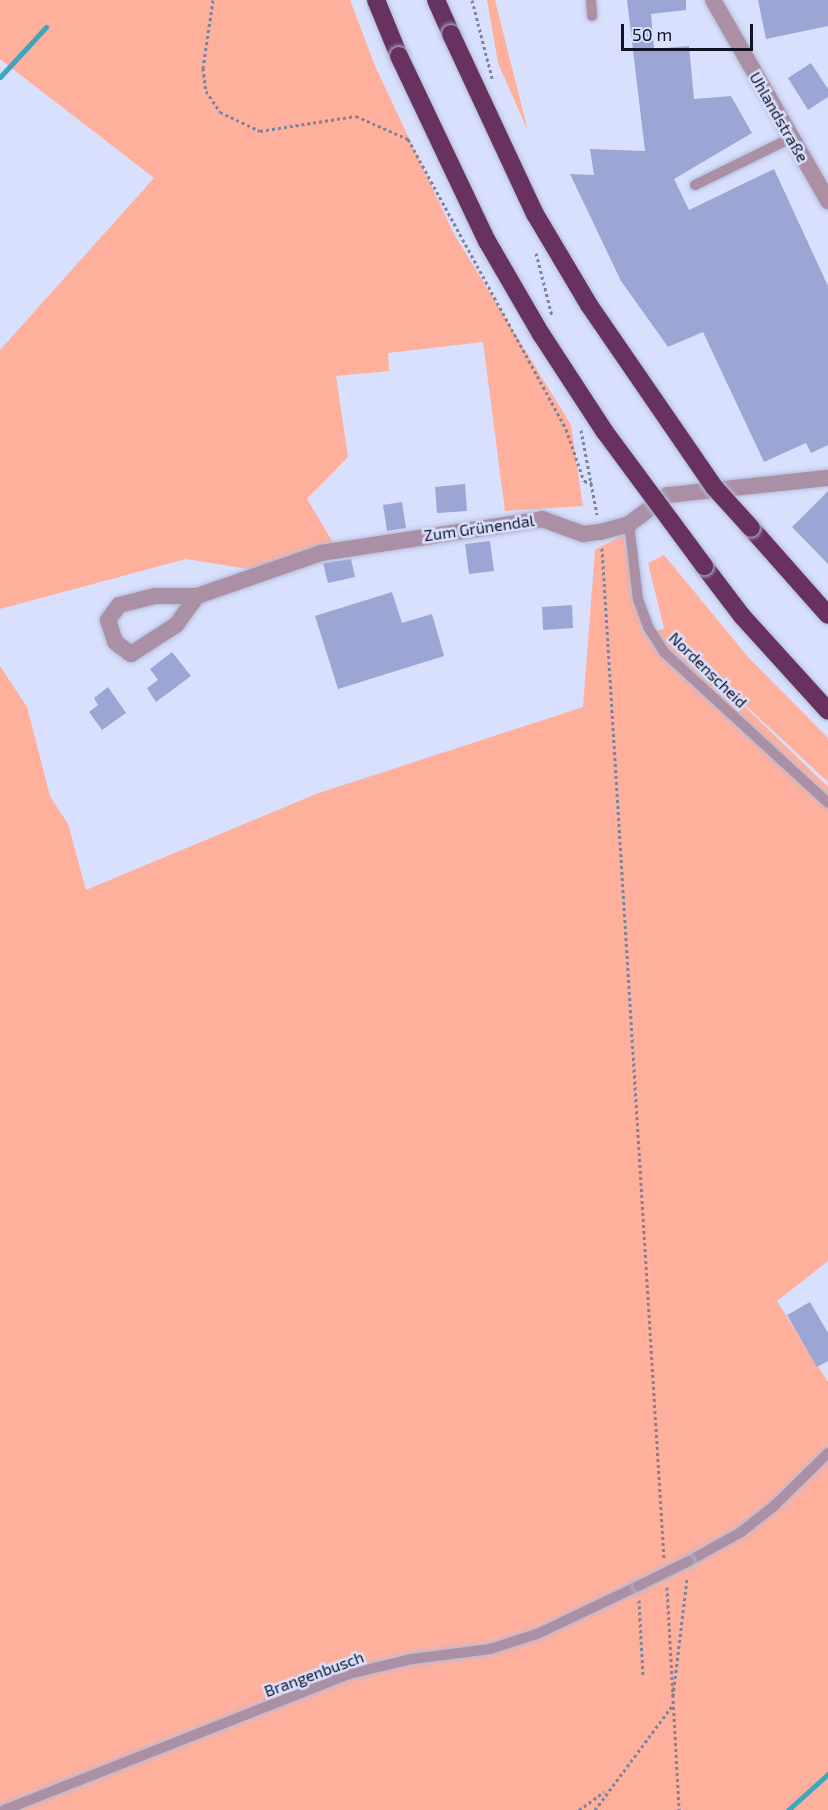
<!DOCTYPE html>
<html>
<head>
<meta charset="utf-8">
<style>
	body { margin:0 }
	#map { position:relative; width:828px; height:1810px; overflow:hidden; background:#d8e0fe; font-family:"Exo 2",sans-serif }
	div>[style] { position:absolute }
	.green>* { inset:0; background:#ffb09d }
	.stream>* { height:5px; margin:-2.5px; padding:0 2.5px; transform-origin:2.5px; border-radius:2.5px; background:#3ea7bd }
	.building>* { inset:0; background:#9ba6d5 }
	.path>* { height:3px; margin-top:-1.5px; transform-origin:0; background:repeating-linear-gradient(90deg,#7d839b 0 3px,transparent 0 6px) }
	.roads { filter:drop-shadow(0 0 2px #b4bbd7) drop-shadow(0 0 2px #b4bbd7) }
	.service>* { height:10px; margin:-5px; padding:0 5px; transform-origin:5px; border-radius:5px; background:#ab8fa4 }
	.minor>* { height:16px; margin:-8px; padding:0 8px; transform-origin:8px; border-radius:8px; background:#ab8fa4 }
	.motorway>* { height:18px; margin:-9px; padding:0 9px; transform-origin:9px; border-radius:9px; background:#68325f }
	.bridges { filter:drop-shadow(0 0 2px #b4bbd7) drop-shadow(0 0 2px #b4bbd7) }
	.service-bridge>* { height:10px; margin:-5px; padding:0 5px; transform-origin:5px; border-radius:5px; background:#ab8fa4 }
	.motorway-bridge>* { height:18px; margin:-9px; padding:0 9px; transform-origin:9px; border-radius:9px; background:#68325f }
	span { translate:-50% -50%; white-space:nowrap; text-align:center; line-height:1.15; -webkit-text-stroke:5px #d8e0fe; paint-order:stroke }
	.street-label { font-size:16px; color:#111425 }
	.scale { position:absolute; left:621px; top:24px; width:132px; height:27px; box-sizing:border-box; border:3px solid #111425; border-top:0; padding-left:8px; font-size:18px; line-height:21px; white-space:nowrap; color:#111425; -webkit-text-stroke:4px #d8e0fe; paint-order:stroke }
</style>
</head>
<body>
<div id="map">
	<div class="green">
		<div style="clip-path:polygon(0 0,350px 0,375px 66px,454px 234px,571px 425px,583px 506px,505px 511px,483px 342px,388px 353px,389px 371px,336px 376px,348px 457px,307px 499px,334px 544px,248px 569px,186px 559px,0 609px,0 350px,154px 178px,0 59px)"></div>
		<div style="clip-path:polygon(487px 0,495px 0,528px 131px,498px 63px)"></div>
		<div style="clip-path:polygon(623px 535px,643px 633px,664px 629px,648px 563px,664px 555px,749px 658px,828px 738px,828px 782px,700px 663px,828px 787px,828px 1261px,777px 1301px,828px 1382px,828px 1810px,0 1810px,0 666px,27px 707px,50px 796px,68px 824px,86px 890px,316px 794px,583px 707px,595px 550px)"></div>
	</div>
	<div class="stream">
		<div style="left:0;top:77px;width:68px;rotate:-47.4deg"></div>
		<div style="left:788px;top:1810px;width:54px;rotate:-42deg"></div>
	</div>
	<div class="building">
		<div style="clip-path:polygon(627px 0,686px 0,686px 10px,651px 14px,654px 49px,689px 46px,694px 99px,731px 96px,752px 133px,674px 179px,689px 210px,774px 169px,828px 286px,828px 445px,811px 453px,806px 443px,764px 462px,703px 332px,668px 347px,621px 281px,570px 174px,594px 175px,590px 149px,645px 151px)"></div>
		<div style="clip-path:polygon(758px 0,828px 0,828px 26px,766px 39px)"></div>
		<div style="clip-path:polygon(811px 63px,828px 89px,828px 97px,808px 110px,788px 78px)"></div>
		<div style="clip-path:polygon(465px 484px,467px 511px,437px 513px,435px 487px)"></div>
		<div style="clip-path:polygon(828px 491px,828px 564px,792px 527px)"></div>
		<div style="clip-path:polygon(402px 502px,406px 528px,387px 531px,383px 505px)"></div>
		<div style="clip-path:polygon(490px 541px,494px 571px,469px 574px,465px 544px)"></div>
		<div style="clip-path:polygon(351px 559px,355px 577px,328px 583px,323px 563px)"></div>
		<div style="clip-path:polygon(392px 592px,402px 623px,432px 614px,444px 656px,338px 689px,315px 616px)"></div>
		<div style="clip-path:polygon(572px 605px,573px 628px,543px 630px,542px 607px)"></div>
		<div style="clip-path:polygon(172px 652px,191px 676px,156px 702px,147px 688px,158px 680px,150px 669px)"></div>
		<div style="clip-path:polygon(108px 687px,126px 713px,102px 730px,89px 712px,98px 705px,94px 698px)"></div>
		<div style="clip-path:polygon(810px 1302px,828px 1333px,828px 1361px,817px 1367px,787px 1315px)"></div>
	</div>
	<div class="path">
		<div style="left:213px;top:0;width:69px;rotate:98.4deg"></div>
		<div style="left:203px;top:68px;width:23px;rotate:83deg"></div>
		<div style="left:206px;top:91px;width:25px;rotate:56deg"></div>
		<div style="left:220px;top:112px;width:44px;rotate:25.4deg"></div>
		<div style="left:260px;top:131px;width:97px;rotate:-8.9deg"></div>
		<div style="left:356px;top:116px;width:57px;rotate:23.9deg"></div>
		<div style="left:408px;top:139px;width:330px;rotate:61.4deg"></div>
		<div style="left:566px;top:429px;width:55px;rotate:70.9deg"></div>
		<div style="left:584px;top:481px;width:8px;rotate:14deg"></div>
		<div style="left:472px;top:0;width:81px;rotate:75.6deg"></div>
		<div style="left:536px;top:253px;width:65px;rotate:75.7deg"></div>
		<div style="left:581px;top:430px;width:86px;rotate:79.3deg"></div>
		<div style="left:602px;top:548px;width:1014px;rotate:86.49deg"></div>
		<div style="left:667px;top:1587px;width:223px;rotate:86.9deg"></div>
		<div style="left:639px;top:1600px;width:76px;rotate:87deg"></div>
		<div style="left:673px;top:1696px;width:119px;rotate:-83.2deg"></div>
		<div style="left:579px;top:1810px;width:31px;rotate:-36deg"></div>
		<div style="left:595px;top:1810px;width:129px;rotate:-53.5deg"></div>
	</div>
	<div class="roads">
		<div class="service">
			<div style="left:591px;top:0;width:16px;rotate:86deg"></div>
			<div style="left:695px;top:185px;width:107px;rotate:-26.1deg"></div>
			<div style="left:629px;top:524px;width:76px;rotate:83.2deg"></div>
			<div style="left:638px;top:599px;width:30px;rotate:70deg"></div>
			<div style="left:648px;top:627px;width:30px;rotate:57deg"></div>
			<div style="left:664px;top:652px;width:223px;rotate:42.6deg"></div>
			<div style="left:689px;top:1561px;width:60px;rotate:-29.1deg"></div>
			<div style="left:741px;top:1532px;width:42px;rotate:-38.2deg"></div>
			<div style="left:774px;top:1506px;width:76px;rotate:-44.5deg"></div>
			<div style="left:4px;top:1810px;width:371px;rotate:-21.5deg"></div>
			<div style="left:349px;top:1674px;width:65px;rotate:-13.4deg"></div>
			<div style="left:412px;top:1659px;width:79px;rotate:-7.3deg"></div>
			<div style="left:490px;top:1649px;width:49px;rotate:-17.7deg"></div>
			<div style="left:537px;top:1634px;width:112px;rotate:-25.4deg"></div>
		</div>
		<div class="minor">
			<div style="left:713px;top:0;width:232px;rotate:60.2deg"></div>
			<div style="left:197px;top:596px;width:42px;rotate:180deg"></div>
			<div style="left:155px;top:596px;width:37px;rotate:166deg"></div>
			<div style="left:119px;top:605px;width:19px;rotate:126deg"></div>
			<div style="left:108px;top:620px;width:23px;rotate:72deg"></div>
			<div style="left:115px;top:642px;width:20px;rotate:37deg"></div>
			<div style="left:131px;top:654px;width:54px;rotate:-32.8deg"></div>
			<div style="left:176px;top:625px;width:36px;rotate:-54deg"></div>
			<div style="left:197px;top:596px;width:131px;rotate:-19.1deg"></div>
			<div style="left:321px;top:553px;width:224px;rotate:-8.7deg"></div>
			<div style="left:542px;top:519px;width:44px;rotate:20.1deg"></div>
			<div style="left:583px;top:534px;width:17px;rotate:-7deg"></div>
			<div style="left:600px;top:532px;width:30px;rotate:-15deg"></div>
			<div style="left:629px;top:524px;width:49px;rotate:-36.6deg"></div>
			<div style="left:668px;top:495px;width:161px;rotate:-6.1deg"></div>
		</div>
		<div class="motorway">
			<div style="left:376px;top:0;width:61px;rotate:67.7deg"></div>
			<div style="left:436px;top:0;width:37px;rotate:66deg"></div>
			<div style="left:751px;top:528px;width:116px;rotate:48.5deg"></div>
			<div style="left:704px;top:566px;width:63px;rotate:52.8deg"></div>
			<div style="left:742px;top:616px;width:128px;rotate:47.8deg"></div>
		</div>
	</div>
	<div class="bridges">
		<div class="service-bridge">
			<div style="left:638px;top:1586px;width:57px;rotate:-26.1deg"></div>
		</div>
		<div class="motorway-bridge">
			<div style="left:451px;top:34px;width:199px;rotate:65deg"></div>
			<div style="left:535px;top:214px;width:106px;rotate:59.3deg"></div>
			<div style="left:589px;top:305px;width:221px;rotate:55.5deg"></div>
			<div style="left:714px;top:487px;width:55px;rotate:47.9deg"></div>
			<div style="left:399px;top:56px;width:205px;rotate:64.6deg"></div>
			<div style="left:487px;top:241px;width:108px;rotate:59.9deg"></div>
			<div style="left:541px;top:334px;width:117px;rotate:56.9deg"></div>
			<div style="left:605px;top:432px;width:167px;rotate:53.5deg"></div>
		</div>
	</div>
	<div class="street-label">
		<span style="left:779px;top:117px;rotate:60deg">Uhlandstraße</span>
		<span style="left:479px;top:528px;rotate:-8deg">Zum Grünendal</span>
		<span style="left:708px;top:670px;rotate:44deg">Nordenscheid</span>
		<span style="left:314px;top:1674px;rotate:-20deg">Brangenbusch</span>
	</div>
	<div class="scale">50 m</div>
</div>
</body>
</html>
